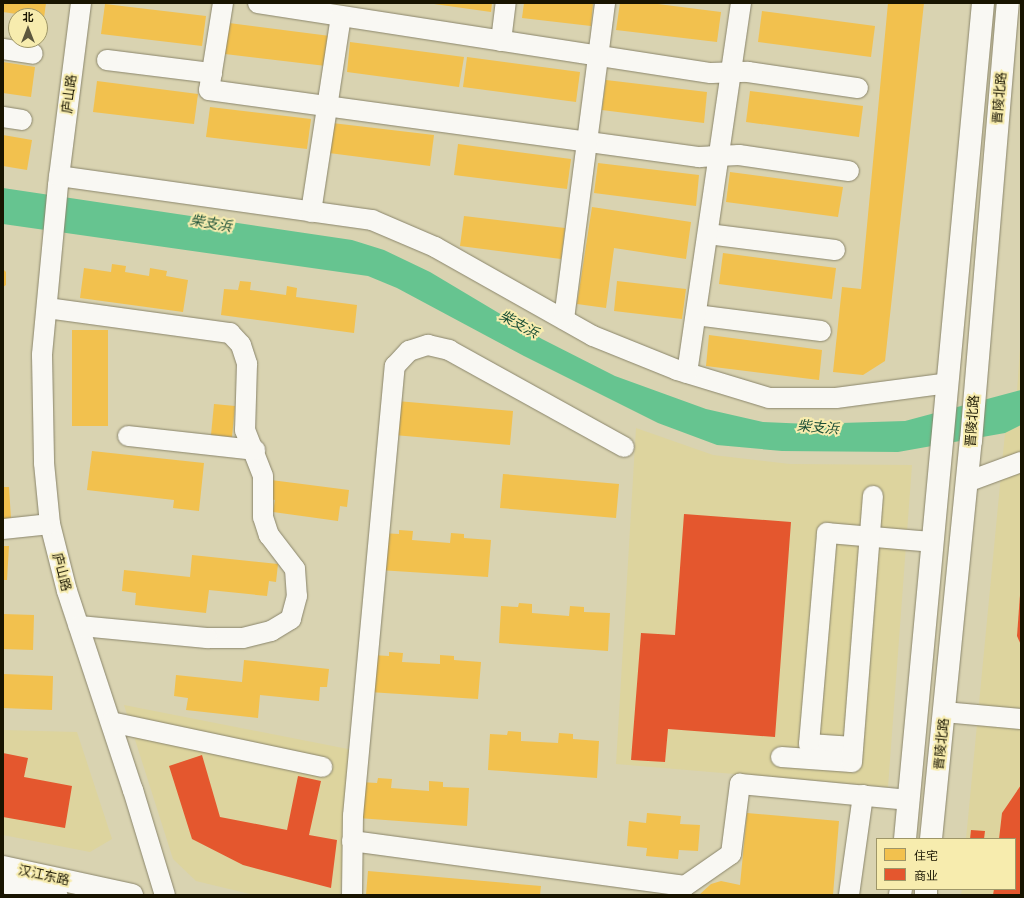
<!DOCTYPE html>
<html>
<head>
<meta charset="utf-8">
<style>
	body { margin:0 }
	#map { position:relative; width:1024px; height:898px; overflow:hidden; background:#d9d3b1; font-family:Inter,"Noto Sans SC",sans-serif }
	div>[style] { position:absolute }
	.built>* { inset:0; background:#ddd49e }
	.water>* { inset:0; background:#66c490 }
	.homes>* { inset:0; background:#f2c14e }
	.shops>* { inset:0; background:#e4572e }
	.roads { filter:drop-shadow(0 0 1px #8a856b) drop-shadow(0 0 1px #8a856b) }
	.minor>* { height:20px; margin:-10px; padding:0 10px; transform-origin:10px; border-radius:10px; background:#f9f8f3 }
	.major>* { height:22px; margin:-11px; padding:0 11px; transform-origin:11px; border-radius:11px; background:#f9f8f3 }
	span { translate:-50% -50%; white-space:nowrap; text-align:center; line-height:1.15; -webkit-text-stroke:4px #f7ecae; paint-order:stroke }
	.street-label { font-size:13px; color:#181400 }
	.water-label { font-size:14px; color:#1c5037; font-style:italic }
	.frame { position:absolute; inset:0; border:4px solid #181400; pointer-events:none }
	.legend { position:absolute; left:876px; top:838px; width:140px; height:52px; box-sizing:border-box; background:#f7ecae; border:1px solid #9e9668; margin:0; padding:5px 7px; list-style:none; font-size:12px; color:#181400 }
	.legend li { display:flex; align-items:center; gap:8px; height:20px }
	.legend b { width:20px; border:1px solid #9e9668 }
	.north { position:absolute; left:8px; top:8px; width:40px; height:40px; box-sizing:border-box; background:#f7ecae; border:1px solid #9e9668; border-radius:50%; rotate:0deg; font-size:11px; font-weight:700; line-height:16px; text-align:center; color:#181400 }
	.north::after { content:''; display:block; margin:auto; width:14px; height:18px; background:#5c573e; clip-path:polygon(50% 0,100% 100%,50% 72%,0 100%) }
</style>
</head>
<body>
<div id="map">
	<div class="built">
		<div style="clip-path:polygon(1021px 332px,1021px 390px,1017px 392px)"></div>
		<div style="clip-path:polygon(1021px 425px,1021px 895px,961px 895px,962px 889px,1015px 889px,1015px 839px,966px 839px,1005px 433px)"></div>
		<div style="clip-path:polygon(636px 428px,713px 455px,790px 464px,912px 465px,888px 787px,616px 764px)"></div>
		<div style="clip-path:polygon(124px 705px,353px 750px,340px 895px,254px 895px,196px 881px,173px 859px)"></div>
		<div style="clip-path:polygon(3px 730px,77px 732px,112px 839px,90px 852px,3px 835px)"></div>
	</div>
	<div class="water">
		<div style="clip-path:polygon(3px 188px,352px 240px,384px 250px,430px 272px,542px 339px,615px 376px,706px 409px,763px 422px,809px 424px,905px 421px,1021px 390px,1021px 425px,1005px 433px,898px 452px,782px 451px,717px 445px,658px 423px,524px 356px,397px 288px,368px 276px,3px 224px)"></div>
	</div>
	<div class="homes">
		<div style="clip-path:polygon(3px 3px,46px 3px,44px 18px,3px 12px)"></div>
		<div style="clip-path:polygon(427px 3px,492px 3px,491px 12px)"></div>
		<div style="clip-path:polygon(524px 3px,593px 3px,591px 26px,522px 18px)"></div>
		<div style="clip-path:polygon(620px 3px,650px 3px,721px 12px,717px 42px,616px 30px)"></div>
		<div style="clip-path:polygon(888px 3px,924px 3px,885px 361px,863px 375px,833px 372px,842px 287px,861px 289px)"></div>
		<div style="clip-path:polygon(105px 4px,206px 16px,202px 46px,101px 34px)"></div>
		<div style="clip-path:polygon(762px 11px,875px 26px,871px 57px,758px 42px)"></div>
		<div style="clip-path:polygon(229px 23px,330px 36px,326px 66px,225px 54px)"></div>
		<div style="clip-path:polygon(350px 42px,464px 57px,459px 87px,347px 72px)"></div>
		<div style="clip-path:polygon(467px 57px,580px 72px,576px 102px,463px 87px)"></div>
		<div style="clip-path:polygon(3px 62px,35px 67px,31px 97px,3px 93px)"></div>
		<div style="clip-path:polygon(606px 80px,707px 92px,704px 123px,602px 110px)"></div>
		<div style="clip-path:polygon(97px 81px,198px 94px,194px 124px,93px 112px)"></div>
		<div style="clip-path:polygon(750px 91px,863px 106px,859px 137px,746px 122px)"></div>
		<div style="clip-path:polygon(210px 107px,311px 119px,307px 149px,206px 137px)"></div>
		<div style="clip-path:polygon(332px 123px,434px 135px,430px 166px,329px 153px)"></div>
		<div style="clip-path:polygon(3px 135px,32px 140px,27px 170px,3px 166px)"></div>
		<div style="clip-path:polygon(458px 144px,571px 159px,567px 189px,454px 175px)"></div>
		<div style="clip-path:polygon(598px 163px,699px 175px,696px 206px,594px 193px)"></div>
		<div style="clip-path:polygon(730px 172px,843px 187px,838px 217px,726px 202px)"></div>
		<div style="clip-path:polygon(592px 207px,691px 222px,686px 259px,614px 248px,606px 308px,577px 304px)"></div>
		<div style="clip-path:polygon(464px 216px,565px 228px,561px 259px,460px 246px)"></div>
		<div style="clip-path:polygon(723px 253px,836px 268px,832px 299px,719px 284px)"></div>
		<div style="clip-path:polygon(112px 264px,126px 266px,125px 272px,149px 276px,150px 268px,167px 271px,166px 276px,188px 280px,183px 312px,80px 298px,84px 268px,111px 272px)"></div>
		<div style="clip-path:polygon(3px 269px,6px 272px,6px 285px,3px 287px)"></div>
		<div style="clip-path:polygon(240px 281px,251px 282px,250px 290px,286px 295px,287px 286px,297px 288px,296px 297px,357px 305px,354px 333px,221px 315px,224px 289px,238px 290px)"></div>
		<div style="clip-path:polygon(617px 281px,686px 289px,682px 319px,614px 311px)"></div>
		<div style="clip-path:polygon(72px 330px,108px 330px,108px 426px,72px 426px)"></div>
		<div style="clip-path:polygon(709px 335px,822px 350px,819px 380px,706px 366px)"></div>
		<div style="clip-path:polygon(397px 401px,513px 411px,510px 445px,394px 435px)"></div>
		<div style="clip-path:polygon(214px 404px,235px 406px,232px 437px,211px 435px)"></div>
		<div style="clip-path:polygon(92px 451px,204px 463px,199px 511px,173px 508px,174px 500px,87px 490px)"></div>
		<div style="clip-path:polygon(503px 474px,619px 484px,616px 518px,500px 508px)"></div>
		<div style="clip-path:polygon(271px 480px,349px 490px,347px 507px,340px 506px,338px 521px,273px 512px,275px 500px,269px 499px)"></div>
		<div style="clip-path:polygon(3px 487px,9px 487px,11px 519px,3px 519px)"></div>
		<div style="clip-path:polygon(399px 530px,413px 531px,412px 540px,450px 543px,451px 533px,464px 534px,464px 538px,491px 540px,488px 577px,379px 570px,382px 533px,399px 534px)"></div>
		<div style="clip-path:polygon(3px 546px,9px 546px,7px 580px,3px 580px)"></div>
		<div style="clip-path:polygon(192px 555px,278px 564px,276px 582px,269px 581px,267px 596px,209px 590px,206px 613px,135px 605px,136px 593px,122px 591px,124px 570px,190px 577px)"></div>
		<div style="clip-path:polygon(519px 603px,532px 604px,532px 613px,569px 616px,570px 606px,584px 607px,584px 612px,610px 613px,608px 651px,499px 643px,501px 606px,518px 607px)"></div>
		<div style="clip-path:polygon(3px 614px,34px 615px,33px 650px,3px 649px)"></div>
		<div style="clip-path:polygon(389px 652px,403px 653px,402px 662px,440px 664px,440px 655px,454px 656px,454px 660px,481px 662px,478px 699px,369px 692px,372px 655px,389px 656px)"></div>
		<div style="clip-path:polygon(244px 660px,329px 669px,327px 687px,320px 687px,319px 701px,260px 695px,258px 718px,186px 710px,188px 698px,174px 696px,176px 675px,242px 682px)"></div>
		<div style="clip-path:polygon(3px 674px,53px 676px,52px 710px,3px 708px)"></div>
		<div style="clip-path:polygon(508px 731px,521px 732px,521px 741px,558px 743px,559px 733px,573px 734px,573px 739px,599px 741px,597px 778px,488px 770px,490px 734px,507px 735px)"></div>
		<div style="clip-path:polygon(378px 778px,392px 779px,391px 788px,429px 791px,429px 781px,443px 782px,443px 787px,469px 788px,467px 826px,358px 818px,360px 782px,377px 783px)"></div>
		<div style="clip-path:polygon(647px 813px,681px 816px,680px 824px,700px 825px,698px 851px,679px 850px,678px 859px,646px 856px,647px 848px,627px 846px,629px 821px,646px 823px)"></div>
		<div style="clip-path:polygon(747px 813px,839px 821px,833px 895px,699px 895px,711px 884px,721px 881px,740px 885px)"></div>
		<div style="clip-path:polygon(368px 871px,541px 886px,540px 895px,366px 895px)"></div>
	</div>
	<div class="shops">
		<div style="clip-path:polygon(684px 514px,791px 522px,775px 737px,668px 729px,665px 762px,631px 760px,641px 633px,675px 635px)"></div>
		<div style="clip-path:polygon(1020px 595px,1021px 595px,1021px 645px,1017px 636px)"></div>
		<div style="clip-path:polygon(3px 753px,28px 758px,24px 777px,72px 786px,65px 828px,3px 817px)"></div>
		<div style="clip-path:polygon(202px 755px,220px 817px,287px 830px,298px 776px,321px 781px,309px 835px,337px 840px,331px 888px,243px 865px,192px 839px,169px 766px)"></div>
		<div style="clip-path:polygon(1021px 785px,1021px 895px,993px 895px,994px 889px,1015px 889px,1015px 839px,999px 839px,1002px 813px)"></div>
		<div style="clip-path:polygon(971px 830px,985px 831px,984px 839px,970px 839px)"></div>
	</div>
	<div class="roads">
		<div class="minor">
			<div style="left:81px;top:3px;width:183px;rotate:97.2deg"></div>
			<div style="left:58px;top:185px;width:171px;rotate:95.4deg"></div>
			<div style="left:42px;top:355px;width:108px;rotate:88.9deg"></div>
			<div style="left:44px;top:463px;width:61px;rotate:84.4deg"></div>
			<div style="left:50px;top:524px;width:69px;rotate:75.8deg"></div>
			<div style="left:67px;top:591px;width:210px;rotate:71.7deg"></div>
			<div style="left:133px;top:790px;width:110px;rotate:73.1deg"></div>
			<div style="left:223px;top:3px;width:88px;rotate:99.1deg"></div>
			<div style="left:209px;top:90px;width:495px;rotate:7.8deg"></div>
			<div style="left:699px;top:157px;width:40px;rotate:-2.9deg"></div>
			<div style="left:739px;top:155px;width:111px;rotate:8.3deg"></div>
			<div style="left:258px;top:3px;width:458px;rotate:8.8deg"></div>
			<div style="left:711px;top:73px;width:37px;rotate:-2deg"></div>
			<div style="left:748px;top:72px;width:111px;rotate:8.3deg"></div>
			<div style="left:501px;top:41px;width:38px;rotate:-83deg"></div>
			<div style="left:3px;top:49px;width:30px;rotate:9deg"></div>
			<div style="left:107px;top:60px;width:106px;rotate:7.1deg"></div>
			<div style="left:3px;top:117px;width:19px;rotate:9deg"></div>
			<div style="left:59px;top:176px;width:316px;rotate:8deg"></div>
			<div style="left:372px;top:220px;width:69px;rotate:23.2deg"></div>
			<div style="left:435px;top:247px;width:181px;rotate:29.4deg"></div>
			<div style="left:593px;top:336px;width:91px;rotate:22deg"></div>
			<div style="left:677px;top:370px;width:96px;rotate:16.9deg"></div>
			<div style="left:769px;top:398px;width:67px"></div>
			<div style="left:836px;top:398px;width:113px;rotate:-7.6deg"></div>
			<div style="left:311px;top:212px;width:198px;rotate:-81.3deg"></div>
			<div style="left:708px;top:234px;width:128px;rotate:7.2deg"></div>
			<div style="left:47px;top:308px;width:185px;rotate:7.8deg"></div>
			<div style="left:230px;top:333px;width:16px;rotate:47deg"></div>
			<div style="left:241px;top:345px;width:20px;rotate:72deg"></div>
			<div style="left:247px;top:364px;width:66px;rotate:91.7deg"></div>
			<div style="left:245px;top:430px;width:49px;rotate:68.6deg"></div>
			<div style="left:263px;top:476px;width:41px;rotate:90deg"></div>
			<div style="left:263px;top:517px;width:19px;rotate:72deg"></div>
			<div style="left:269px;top:535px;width:43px;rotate:52.6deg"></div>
			<div style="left:295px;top:569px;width:27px;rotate:86deg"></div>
			<div style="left:297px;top:596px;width:24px;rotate:105deg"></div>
			<div style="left:291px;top:619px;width:23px;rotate:149deg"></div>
			<div style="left:271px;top:631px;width:29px;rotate:166deg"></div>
			<div style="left:243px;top:638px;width:36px;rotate:180deg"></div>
			<div style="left:207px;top:638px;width:129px;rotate:-174.6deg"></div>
			<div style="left:696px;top:315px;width:126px;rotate:7.3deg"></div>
			<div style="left:564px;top:319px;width:319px;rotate:-82.6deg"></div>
			<div style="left:687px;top:373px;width:374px;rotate:-81.7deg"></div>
			<div style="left:128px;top:436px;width:128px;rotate:6.3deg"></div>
			<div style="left:967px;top:482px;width:58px;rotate:-20.3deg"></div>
			<div style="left:3px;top:529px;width:47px;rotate:-6.1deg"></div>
			<div style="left:944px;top:712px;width:77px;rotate:5.2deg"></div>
			<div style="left:111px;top:722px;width:216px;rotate:12deg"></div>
			<div style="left:853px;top:747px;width:44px;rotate:-176.1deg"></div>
			<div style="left:809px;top:744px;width:212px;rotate:-85.1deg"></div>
			<div style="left:827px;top:533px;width:106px;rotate:4.9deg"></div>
			<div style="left:781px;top:757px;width:71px;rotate:4deg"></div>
			<div style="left:852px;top:762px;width:267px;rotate:-85.5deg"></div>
			<div style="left:352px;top:841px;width:336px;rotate:7.7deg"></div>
			<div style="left:685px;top:886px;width:56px;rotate:-34.8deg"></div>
			<div style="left:731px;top:854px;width:71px;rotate:-82.7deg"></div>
			<div style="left:740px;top:784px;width:170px;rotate:5.4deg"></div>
			<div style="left:352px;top:895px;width:79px;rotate:-89.3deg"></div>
			<div style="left:353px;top:816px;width:452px;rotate:-84.7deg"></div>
			<div style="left:395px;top:366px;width:21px;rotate:-47deg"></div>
			<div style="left:409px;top:351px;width:20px;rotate:-18deg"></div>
			<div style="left:428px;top:345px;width:22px;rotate:13deg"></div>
			<div style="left:449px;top:350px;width:200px;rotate:29deg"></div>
			<div style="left:849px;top:895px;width:101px;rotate:-82deg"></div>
		</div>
		<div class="major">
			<div style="left:905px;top:839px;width:840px;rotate:-84.67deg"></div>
			<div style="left:931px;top:839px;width:400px;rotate:-84.3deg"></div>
			<div style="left:971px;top:441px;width:440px;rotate:-85.2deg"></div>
			<div style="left:3px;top:867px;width:132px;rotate:12.2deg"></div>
			<div style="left:3px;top:882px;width:55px;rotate:13.8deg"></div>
			<div style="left:900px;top:895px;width:6px;rotate:-81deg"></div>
			<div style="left:926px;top:895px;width:6px;rotate:-90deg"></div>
		</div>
	</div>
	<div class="street-label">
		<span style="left:69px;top:94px;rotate:-83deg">庐山路</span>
		<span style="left:999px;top:98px;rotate:-85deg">晋陵北路</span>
		<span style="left:972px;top:421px;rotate:-86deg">晋陵北路</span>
		<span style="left:62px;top:572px;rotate:75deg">庐山路</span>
		<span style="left:941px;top:744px;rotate:-84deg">晋陵北路</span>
		<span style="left:44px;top:875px;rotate:12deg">汉江东路</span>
	</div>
	<div class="water-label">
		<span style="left:211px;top:223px;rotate:10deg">柴支浜</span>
		<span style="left:519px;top:324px;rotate:28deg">柴支浜</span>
		<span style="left:818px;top:427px;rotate:5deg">柴支浜</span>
	</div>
	<div class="frame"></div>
	<ul class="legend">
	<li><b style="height:11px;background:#f2c14e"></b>住宅</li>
	<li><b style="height:11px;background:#e4572e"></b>商业</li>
	</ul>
	<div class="north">北</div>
</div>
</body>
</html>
